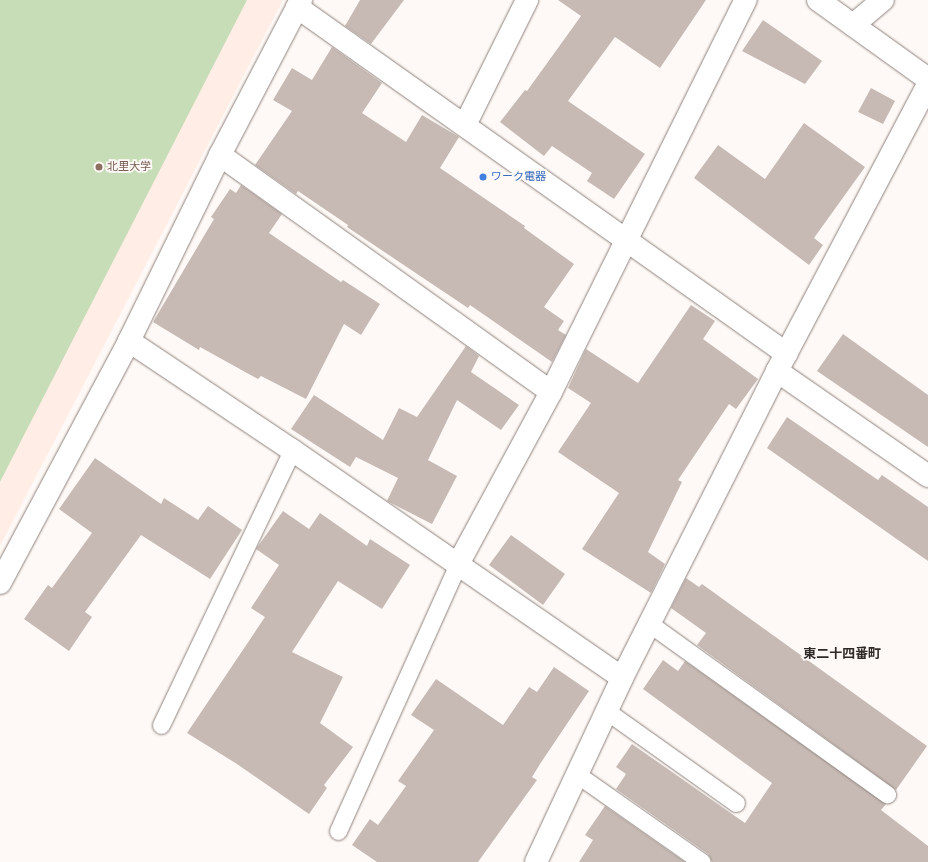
<!DOCTYPE html>
<html>
<head>
<meta charset="utf-8">
<style>
	body { margin:0 }
	#map { position:relative; width:928px; height:862px; overflow:hidden; background:#fef9f6; font-family:"Alegreya Sans","Noto Sans JP",sans-serif }
	div>[style] { position:absolute }
	.built>* { inset:0; background:#ffede6 }
	.green>* { inset:0; background:#c7ddb7 }
	.building>* { inset:0; background:#c7bab5 }
	.roads { filter:drop-shadow(0 0 1px #8e827d) drop-shadow(0 0 1px #8e827d) }
	.lane>* { height:17px; margin:-8.5px; padding:0 8.5px; transform-origin:8.5px; border-radius:8.5px; background:#fff }
	.street>* { height:22px; margin:-11px; padding:0 11px; transform-origin:11px; border-radius:11px; background:#fff }
	.secondary>* { height:22px; margin:-11px; padding:0 11px; transform-origin:11px; border-radius:11px; background:#fff }
	.dots>* { width:11px; height:11px; translate:-50% -50%; box-sizing:border-box; border:2px solid #fef9f6; border-radius:50% }
	span { translate:-50% -50%; white-space:nowrap; text-align:center; line-height:1.15; -webkit-text-stroke:3.5px #fef9f6; paint-order:stroke }
	.education-label { font-size:11px; color:#785e54 }
	.left { translate:0 -50%; text-align:left }
	.shop-label { font-size:11px; color:#366cbe }
	.quarter-label { font-size:13px; color:#2f2a28; font-weight:700 }
</style>
</head>
<body>
<div id="map">
	<div class="built">
		<div style="clip-path:polygon(0 0,283px 0,0 546px)"></div>
	</div>
	<div class="green">
		<div style="clip-path:polygon(0 0,247px 0,0 482px)"></div>
	</div>
	<div class="building">
		<div style="clip-path:polygon(360px 0,404px 0,371px 44px,345px 26px)"></div>
		<div style="clip-path:polygon(558px 0,706px 0,660px 68px,615px 37px,568px 101px,645px 154px,614px 199px,587px 181px,592px 173px,552px 146px,544px 156px,500px 122px,525px 90px,527px 91px,581px 16px)"></div>
		<div style="clip-path:polygon(763px 20px,822px 61px,805px 84px,742px 51px)"></div>
		<div style="clip-path:polygon(332px 47px,382px 83px,362px 113px,406px 142px,422px 115px,459px 137px,440px 168px,525px 226px,524px 228px,574px 264px,544px 307px,564px 321px,558px 330px,566px 335px,552px 362px,470px 305px,468px 308px,347px 227px,348px 225px,298px 191px,296px 194px,255px 165px,292px 111px,273px 100px,292px 68px,312px 80px)"></div>
		<div style="clip-path:polygon(871px 88px,895px 101px,883px 124px,858px 112px)"></div>
		<div style="clip-path:polygon(804px 123px,865px 167px,814px 238px,823px 245px,809px 265px,694px 178px,718px 145px,765px 179px)"></div>
		<div style="clip-path:polygon(241px 185px,282px 214px,269px 233px,341px 282px,343px 280px,380px 304px,361px 335px,344px 324px,306px 399px,261px 376px,258px 379px,200px 347px,199px 350px,153px 322px,214px 219px,211px 217px,230px 189px,236px 193px)"></div>
		<div style="clip-path:polygon(691px 305px,715px 321px,703px 339px,758px 379px,736px 409px,729px 404px,678px 480px,682px 482px,648px 552px,665px 564px,651px 593px,582px 549px,619px 493px,558px 452px,591px 403px,568px 388px,586px 349px,638px 383px)"></div>
		<div style="clip-path:polygon(843px 334px,928px 395px,928px 447px,817px 371px)"></div>
		<div style="clip-path:polygon(466px 346px,479px 356px,471px 372px,519px 405px,501px 430px,457px 400px,428px 460px,457px 476px,432px 524px,387px 501px,398px 478px,356px 457px,350px 467px,291px 429px,314px 395px,383px 440px,399px 408px,417px 417px)"></div>
		<div style="clip-path:polygon(787px 417px,878px 480px,882px 475px,928px 507px,928px 561px,767px 448px)"></div>
		<div style="clip-path:polygon(95px 458px,161px 504px,164px 498px,198px 520px,208px 506px,242px 530px,210px 579px,141px 535px,85px 612px,92px 617px,69px 651px,24px 619px,48px 585px,52px 588px,92px 533px,59px 509px)"></div>
		<div style="clip-path:polygon(283px 511px,309px 529px,320px 513px,367px 546px,370px 539px,410px 565px,382px 609px,338px 581px,292px 652px,343px 677px,320px 723px,353px 747px,324px 785px,327px 788px,309px 814px,237px 764px,187px 733px,265px 617px,251px 608px,279px 565px,256px 549px)"></div>
		<div style="clip-path:polygon(511px 535px,565px 574px,543px 605px,489px 565px)"></div>
		<div style="clip-path:polygon(686px 578px,699px 587px,702px 584px,927px 746px,896px 790px,697px 645px,706px 633px,671px 608px)"></div>
		<div style="clip-path:polygon(663px 660px,678px 671px,685px 661px,886px 804px,881px 810px,928px 846px,928px 862px,712px 862px,708px 854px,616px 789px,626px 774px,616px 767px,632px 744px,745px 823px,772px 783px,643px 689px)"></div>
		<div style="clip-path:polygon(554px 667px,589px 691px,540px 764px,532px 777px,537px 780px,478px 862px,377px 862px,352px 845px,370px 819px,378px 825px,406px 786px,398px 781px,434px 730px,411px 715px,436px 679px,503px 725px,529px 687px,537px 692px)"></div>
		<div style="clip-path:polygon(605px 806px,685px 862px,579px 862px,593px 840px,585px 835px)"></div>
	</div>
	<div class="roads">
		<div class="lane">
			<div style="left:650px;top:624px;width:292px;rotate:35.7deg"></div>
			<div style="left:608px;top:712px;width:157px;rotate:35.4deg"></div>
			<div style="left:161px;top:725px;width:305px;rotate:-64.5deg"></div>
			<div style="left:578px;top:775px;width:151px;rotate:35.1deg"></div>
			<div style="left:338px;top:831px;width:290px;rotate:-65.8deg"></div>
		</div>
		<div class="street">
			<div style="left:297px;top:7px;width:600px;rotate:35.3deg"></div>
			<div style="left:853px;top:25px;width:39px;rotate:-40deg"></div>
			<div style="left:465px;top:125px;width:140px;rotate:-63.6deg"></div>
			<div style="left:220px;top:155px;width:407px;rotate:35.6deg"></div>
			<div style="left:129px;top:341px;width:196px;rotate:33.8deg"></div>
			<div style="left:292px;top:450px;width:401px;rotate:34.6deg"></div>
			<div style="left:777px;top:371px;width:184px;rotate:34.8deg"></div>
			<div style="left:457px;top:566px;width:198px;rotate:-61.6deg"></div>
			<div style="left:551px;top:392px;width:438px;rotate:-63.6deg"></div>
			<div style="left:0;top:583px;width:274px;rotate:-61.9deg"></div>
			<div style="left:129px;top:341px;width:207px;rotate:-63.9deg"></div>
			<div style="left:220px;top:155px;width:175px;rotate:-62.4deg"></div>
			<div style="left:536px;top:862px;width:203px;rotate:-64.9deg"></div>
			<div style="left:622px;top:678px;width:344px;rotate:-63.2deg"></div>
			<div style="left:777px;top:371px;width:324px;rotate:-62.2deg"></div>
		</div>
		<div class="secondary">
			<div style="left:818px;top:0;width:135px;rotate:35.7deg"></div>
		</div>
	</div>
	<div class="dots">
		<div style="left:99px;top:167px;background:#8d6e63"></div>
		<div style="left:483px;top:177px;background:#3f7fe0"></div>
	</div>
	<div class="education-label">
		<span class="left" style="left:107px;top:167px">北里大学</span>
	</div>
	<div class="shop-label">
		<span class="left" style="left:491px;top:177px">ワーク電器</span>
	</div>
	<div class="quarter-label">
		<span style="left:842px;top:655px">東二十四番町</span>
	</div>
</div>
</body>
</html>
